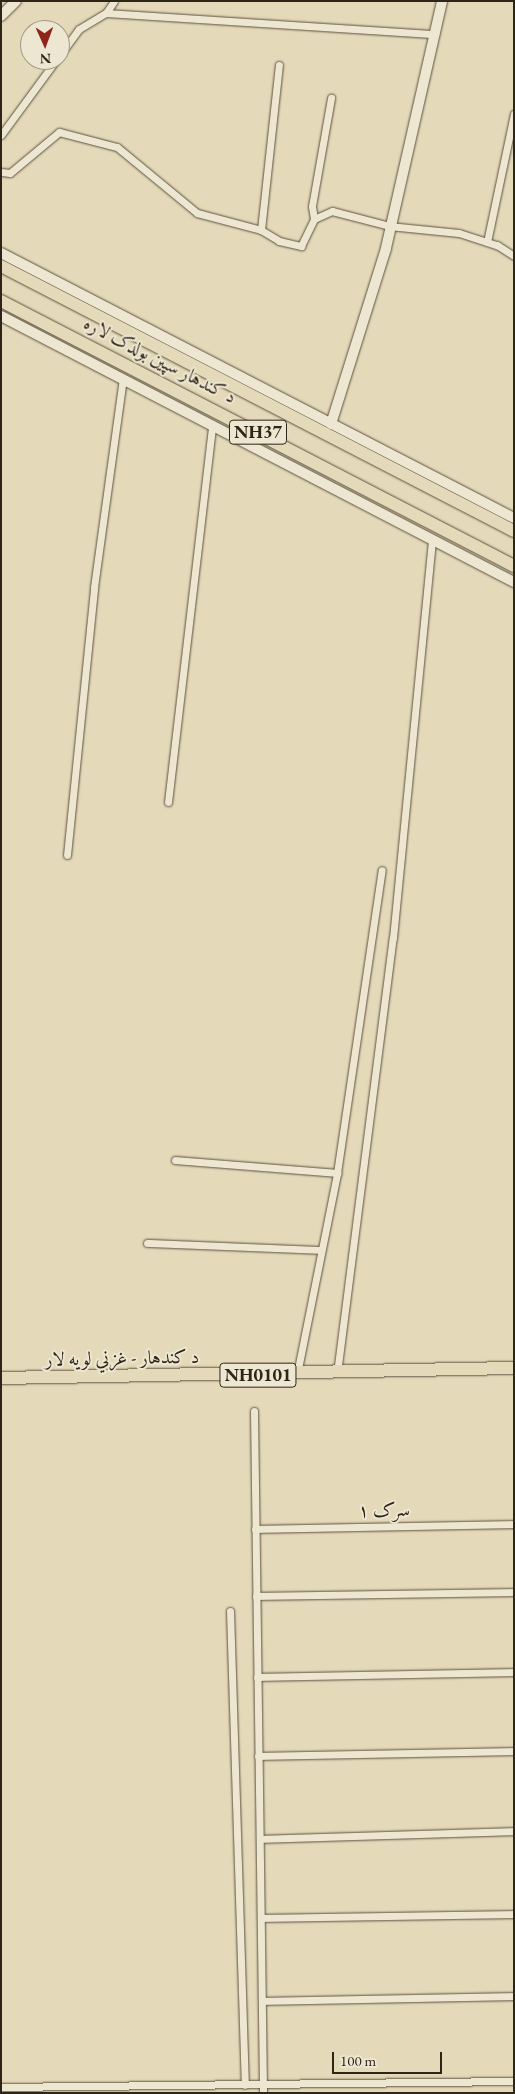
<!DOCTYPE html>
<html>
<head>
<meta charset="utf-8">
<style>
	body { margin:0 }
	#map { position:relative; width:515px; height:2094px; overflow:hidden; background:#e4d9b8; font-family:"EB Garamond",Amiri,serif }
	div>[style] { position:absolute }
	.roads { filter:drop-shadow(0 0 1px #5c5140) drop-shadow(0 0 1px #5c5140) }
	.street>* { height:7px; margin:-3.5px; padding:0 3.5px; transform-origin:3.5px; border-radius:3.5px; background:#ede6d1 }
	.secondary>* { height:10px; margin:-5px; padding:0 5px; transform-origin:5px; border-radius:5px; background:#ede6d1 }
	.highway>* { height:12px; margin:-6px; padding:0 6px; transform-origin:6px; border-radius:6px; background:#e4d9b8 }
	span { translate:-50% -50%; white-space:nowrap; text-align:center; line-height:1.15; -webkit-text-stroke:4px #ede6d1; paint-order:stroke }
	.shield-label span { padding:1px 4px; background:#ede6d1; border:1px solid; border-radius:4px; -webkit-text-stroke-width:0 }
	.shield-label { font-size:18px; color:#2e2418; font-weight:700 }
	.street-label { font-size:19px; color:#2e2418 }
	.frame { position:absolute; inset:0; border:2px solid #2e2418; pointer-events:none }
	.north { position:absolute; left:20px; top:20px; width:50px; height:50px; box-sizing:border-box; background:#ede6d1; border:1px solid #a19887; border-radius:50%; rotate:178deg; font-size:14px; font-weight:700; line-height:20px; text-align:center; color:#2e2418 }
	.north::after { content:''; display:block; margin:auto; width:18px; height:22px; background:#8f2418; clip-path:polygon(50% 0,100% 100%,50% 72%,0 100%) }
	.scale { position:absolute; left:332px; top:2052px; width:110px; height:22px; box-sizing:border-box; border:2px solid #2e2418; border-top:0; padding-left:6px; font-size:15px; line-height:18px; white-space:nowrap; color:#2e2418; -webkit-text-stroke:4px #ede6d1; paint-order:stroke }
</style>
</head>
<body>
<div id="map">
	<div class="roads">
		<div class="street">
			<div style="left:106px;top:13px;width:330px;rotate:3.7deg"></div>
			<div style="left:60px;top:55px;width:32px;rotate:-54deg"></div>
			<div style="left:79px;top:29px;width:31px;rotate:-31deg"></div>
			<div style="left:106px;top:13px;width:14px;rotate:-56deg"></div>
			<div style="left:1px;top:135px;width:93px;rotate:-53.7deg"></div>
			<div style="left:1px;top:172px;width:9px;rotate:6deg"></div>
			<div style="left:10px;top:173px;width:64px;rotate:-39.9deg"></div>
			<div style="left:59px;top:132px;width:60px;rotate:14.5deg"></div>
			<div style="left:117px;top:147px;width:104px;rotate:39.5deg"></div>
			<div style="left:197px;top:213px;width:66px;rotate:14.9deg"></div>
			<div style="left:261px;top:230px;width:21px;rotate:31deg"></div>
			<div style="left:279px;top:241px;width:23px;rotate:13deg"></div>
			<div style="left:301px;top:246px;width:30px;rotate:-64deg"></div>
			<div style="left:314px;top:219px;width:20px;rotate:-24deg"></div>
			<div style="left:332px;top:211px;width:59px;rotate:14.7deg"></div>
			<div style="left:389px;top:226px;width:70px;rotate:5.7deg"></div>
			<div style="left:459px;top:233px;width:40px;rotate:18deg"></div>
			<div style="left:497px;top:245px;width:20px;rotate:33deg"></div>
			<div style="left:314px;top:219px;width:13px;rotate:-99deg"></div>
			<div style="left:312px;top:206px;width:110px;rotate:-80deg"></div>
			<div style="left:261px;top:230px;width:166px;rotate:-83.8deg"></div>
			<div style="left:487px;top:242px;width:131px;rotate:-78.1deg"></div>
			<div style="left:168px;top:802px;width:380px;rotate:-83.3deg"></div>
			<div style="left:67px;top:855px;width:269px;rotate:-84.2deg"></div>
			<div style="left:94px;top:587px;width:210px;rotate:-82.1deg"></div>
			<div style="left:175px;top:1160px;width:163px;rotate:4.6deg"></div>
			<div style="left:147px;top:1243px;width:174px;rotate:2.3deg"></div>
			<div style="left:337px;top:1373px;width:439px;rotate:-82.7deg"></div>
			<div style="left:393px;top:938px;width:400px;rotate:-84.4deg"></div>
			<div style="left:297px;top:1374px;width:205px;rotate:-78.7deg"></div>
			<div style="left:337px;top:1173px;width:306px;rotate:-81.6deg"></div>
			<div style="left:254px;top:1411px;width:682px;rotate:89.24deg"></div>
			<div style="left:255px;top:1529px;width:259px;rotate:-1.1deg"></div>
			<div style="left:256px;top:1596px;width:258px;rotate:-0.9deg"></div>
			<div style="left:230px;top:1611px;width:474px;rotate:88.2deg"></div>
			<div style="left:257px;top:1677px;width:257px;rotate:-1.1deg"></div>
			<div style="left:258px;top:1756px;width:256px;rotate:-1.1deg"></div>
			<div style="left:260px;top:1839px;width:254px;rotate:-1.8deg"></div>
			<div style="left:261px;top:1918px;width:253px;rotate:-0.9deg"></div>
			<div style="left:262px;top:2001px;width:252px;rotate:-1.1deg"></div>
			<div style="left:1px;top:2087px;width:513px;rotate:-0.67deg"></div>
		</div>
		<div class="secondary">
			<div style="left:1px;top:16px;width:21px;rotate:-45deg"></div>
			<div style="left:1px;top:253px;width:577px;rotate:27.32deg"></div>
			<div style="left:1px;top:316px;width:578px;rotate:27.41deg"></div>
			<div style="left:331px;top:424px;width:184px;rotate:-72.6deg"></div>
			<div style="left:386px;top:248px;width:253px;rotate:-77.2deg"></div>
		</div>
		<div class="highway">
			<div style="left:1px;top:266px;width:577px;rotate:27.32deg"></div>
			<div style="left:1px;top:301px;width:577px;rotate:27.32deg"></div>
			<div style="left:1px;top:1378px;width:513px;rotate:-1.12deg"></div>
		</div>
	</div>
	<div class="shield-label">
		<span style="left:258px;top:432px">NH37</span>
		<span style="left:258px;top:1375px">NH0101</span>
	</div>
	<div class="street-label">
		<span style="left:160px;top:360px;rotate:27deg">د کندهار سپین بولدک لاره</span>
		<span style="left:122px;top:1358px;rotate:-1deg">د کندهار - غزني لويه لار</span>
		<span style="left:384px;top:1510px;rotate:-1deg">سرک ۱</span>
	</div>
	<div class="frame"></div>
	<div class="north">N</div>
	<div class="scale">100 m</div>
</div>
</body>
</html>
